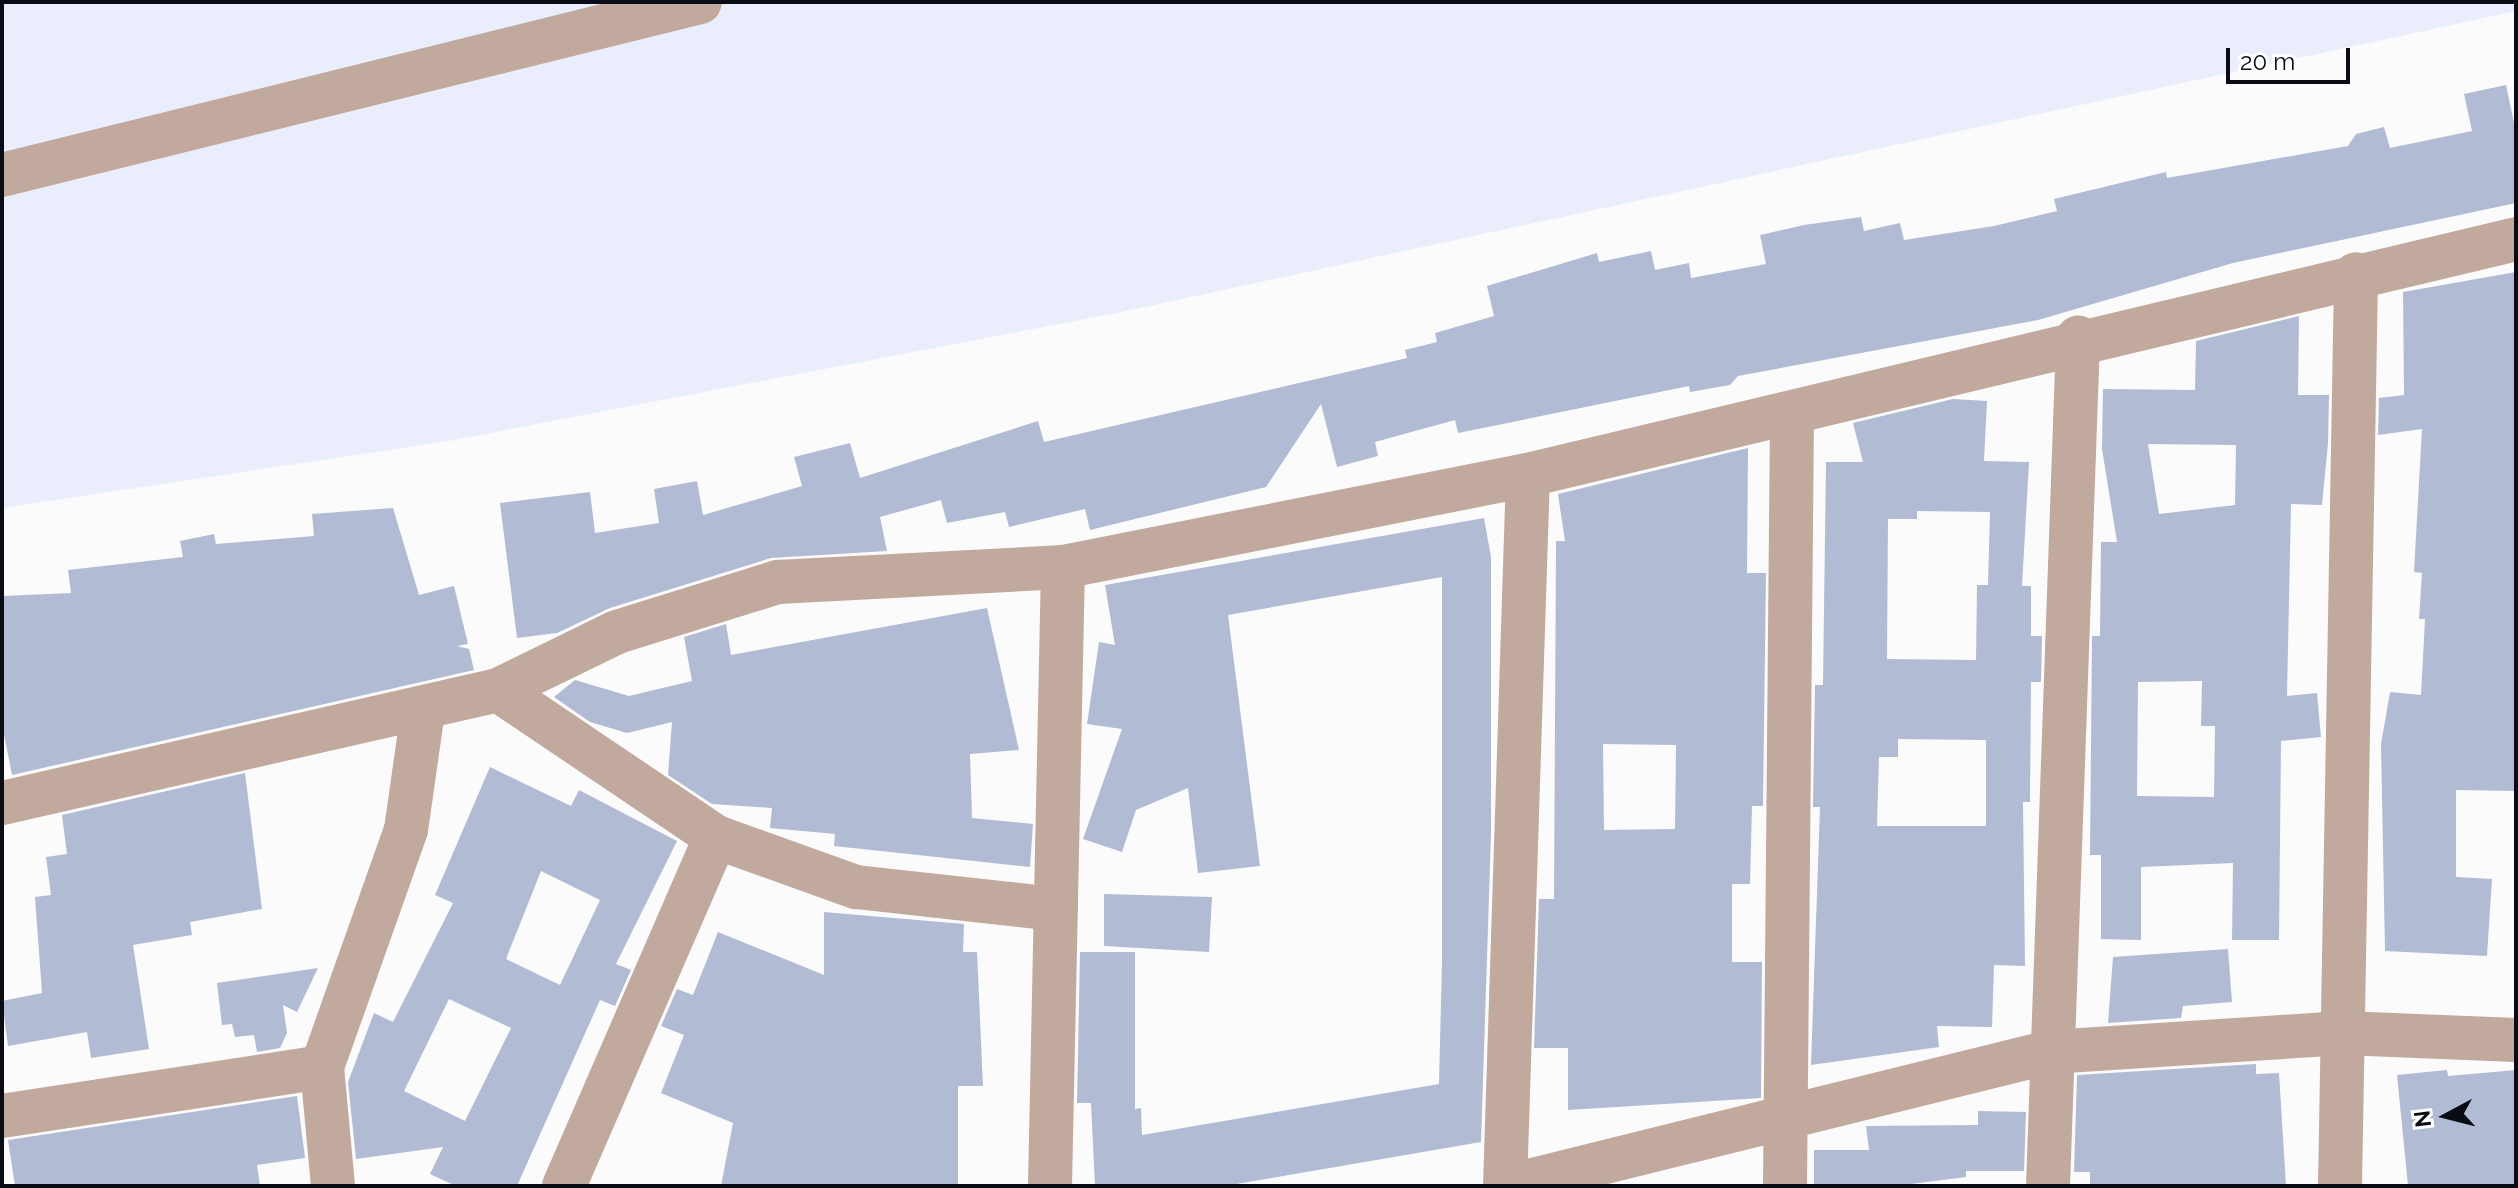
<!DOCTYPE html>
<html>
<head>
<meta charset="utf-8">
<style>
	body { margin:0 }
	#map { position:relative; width:2518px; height:1188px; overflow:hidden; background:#fbfbfb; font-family:Raleway,sans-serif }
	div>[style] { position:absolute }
	.built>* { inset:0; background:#eaeefc }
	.building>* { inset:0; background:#b2bbd4 }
	.minor>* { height:44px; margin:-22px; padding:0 22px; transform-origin:22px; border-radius:22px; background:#c1a99e }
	span { translate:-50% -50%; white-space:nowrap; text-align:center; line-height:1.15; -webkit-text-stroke:6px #fff; paint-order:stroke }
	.frame { position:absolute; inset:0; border:4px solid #0a0c15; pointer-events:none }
	.north { position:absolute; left:2406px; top:1076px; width:80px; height:80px; -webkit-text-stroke:6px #fff; paint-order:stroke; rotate:263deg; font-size:22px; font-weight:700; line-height:32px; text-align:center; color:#0a0c15 }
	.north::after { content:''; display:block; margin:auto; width:28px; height:36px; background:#0a0c15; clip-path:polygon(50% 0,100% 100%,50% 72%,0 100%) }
	.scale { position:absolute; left:2226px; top:48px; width:124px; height:36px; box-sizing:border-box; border:4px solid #0a0c15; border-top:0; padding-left:10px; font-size:24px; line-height:28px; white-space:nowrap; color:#0a0c15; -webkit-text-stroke:6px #fff; paint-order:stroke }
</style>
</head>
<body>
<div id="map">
	<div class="built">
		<div style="clip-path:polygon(2px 2px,2516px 2px,2516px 11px,1117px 313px,443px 442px,2px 508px)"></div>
	</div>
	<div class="building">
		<div style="clip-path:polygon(2506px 85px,2516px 132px,2516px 203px,2233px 263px,2038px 320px,1738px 376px,1730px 385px,1690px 392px,1689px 386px,1458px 433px,1455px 420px,1375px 442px,1378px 456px,1337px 467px,1321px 404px,1266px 487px,1090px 530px,1085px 509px,1009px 527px,1005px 512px,947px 523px,941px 500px,880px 517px,887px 551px,771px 558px,610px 608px,557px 633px,517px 638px,500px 503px,590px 492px,595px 533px,659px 523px,654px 489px,697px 481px,703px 515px,802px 486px,794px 457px,850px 443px,860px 478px,1038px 421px,1044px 442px,1407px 358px,1405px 350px,1437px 342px,1435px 333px,1494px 316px,1487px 286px,1597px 253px,1599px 262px,1651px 251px,1655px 270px,1689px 263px,1691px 278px,1766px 264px,1760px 235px,1804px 225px,1861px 217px,1864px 231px,1900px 223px,1904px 240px,1994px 226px,2057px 211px,2054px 199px,2166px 172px,2167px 178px,2348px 146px,2356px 134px,2384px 127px,2390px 148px,2472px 131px,2464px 94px)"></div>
		<div style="clip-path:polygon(2516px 272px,2516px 791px,2456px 790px,2456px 877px,2492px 879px,2487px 956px,2385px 951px,2381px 744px,2390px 692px,2421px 695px,2425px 619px,2419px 619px,2422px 573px,2414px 572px,2422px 429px,2378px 435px,2379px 398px,2404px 395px,2403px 292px)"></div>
		<div style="clip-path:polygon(evenodd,2299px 316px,2298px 395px,2329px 395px,2328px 443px,2322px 505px,2291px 504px,2287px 696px,2317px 693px,2321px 737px,2281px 741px,2279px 940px,2232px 940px,2233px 863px,2141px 867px,2141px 940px,2101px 939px,2101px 855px,2090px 855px,2092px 636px,2100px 636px,2101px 542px,2117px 542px,2102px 449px,2103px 389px,2195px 390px,2196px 341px,2299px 316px,2148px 444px,2236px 445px,2235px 505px,2159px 514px,2148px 444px,2299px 316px,2202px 681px,2201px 726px,2215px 726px,2214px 797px,2137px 796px,2138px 682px,2202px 681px)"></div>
		<div style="clip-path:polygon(evenodd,1953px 399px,1987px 401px,1984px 461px,2029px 462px,2022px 586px,2031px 586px,2031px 636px,2042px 636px,2041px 682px,2031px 682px,2030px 802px,2023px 802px,2025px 966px,1994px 965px,1992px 1027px,1937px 1026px,1939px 1047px,1811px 1065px,1820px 807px,1813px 807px,1815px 685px,1823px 685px,1826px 462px,1863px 462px,1853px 423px,1953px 399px,1917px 511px,1990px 512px,1988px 585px,1977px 585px,1976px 660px,1887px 659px,1888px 519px,1917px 519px,1917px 511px,1953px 399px,1898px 739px,1986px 740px,1986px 826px,1877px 826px,1879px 757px,1898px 757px,1898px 739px)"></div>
		<div style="clip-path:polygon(evenodd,1748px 448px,1747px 573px,1766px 573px,1763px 806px,1752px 806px,1750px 884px,1732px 884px,1732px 962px,1762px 962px,1761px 1098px,1568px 1110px,1568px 1048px,1534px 1048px,1539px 899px,1554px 899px,1556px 541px,1565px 541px,1558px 494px,1748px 448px,1603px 744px,1676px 745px,1675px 829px,1604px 830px,1603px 744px)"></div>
		<div style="clip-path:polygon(393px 508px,419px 595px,454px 586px,468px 644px,457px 646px,469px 649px,474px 670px,12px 775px,2px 724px,2px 596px,71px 593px,68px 570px,183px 557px,180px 541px,214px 534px,216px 544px,314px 536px,312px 514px)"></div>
		<div style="clip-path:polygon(1484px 518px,1491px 557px,1491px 834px,1481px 1142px,1225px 1186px,1095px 1186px,1091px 1103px,1077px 1103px,1080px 952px,1135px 952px,1135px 1109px,1141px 1108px,1142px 1135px,1439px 1084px,1442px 961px,1442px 577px,1228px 615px,1260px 866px,1198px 873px,1188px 788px,1136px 810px,1122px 852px,1083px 839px,1122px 729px,1087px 724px,1099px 642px,1115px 645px,1105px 585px)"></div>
		<div style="clip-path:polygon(987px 608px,1019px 750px,970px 754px,972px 818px,1033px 824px,1030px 867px,834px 846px,835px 834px,770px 828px,772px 808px,712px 804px,668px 775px,672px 722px,627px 733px,590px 722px,554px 697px,575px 680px,629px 696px,692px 681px,684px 637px,726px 624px,731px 655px)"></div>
		<div style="clip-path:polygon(evenodd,490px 767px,571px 806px,579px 790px,677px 841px,616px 964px,631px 970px,615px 1006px,600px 1000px,517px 1186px,456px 1186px,430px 1174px,443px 1147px,356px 1159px,348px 1082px,374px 1013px,393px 1022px,453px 903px,435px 895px,490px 767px,541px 871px,600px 900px,560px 985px,506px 959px,541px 871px,490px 767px,449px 999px,511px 1028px,465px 1121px,404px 1091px,449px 999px)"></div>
		<div style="clip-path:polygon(245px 773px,262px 909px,190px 922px,192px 935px,133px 945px,149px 1049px,91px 1058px,87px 1032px,8px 1046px,2px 1001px,42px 993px,35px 897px,51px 895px,46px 857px,67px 854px,62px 815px)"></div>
		<div style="clip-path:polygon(1104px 894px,1212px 897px,1209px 952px,1104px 946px)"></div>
		<div style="clip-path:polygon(824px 912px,964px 924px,963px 952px,977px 952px,983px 1086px,958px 1086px,958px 1186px,721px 1186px,733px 1123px,661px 1093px,684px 1035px,661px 1026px,677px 989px,693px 995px,718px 932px,824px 975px)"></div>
		<div style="clip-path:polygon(2228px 949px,2232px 1002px,2183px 1006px,2181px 1018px,2108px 1023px,2113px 957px)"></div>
		<div style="clip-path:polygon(318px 968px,297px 1012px,283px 1005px,287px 1033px,280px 1048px,257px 1052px,254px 1035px,235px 1037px,232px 1024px,222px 1025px,217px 983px)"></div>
		<div style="clip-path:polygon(2256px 1064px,2256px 1074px,2279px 1073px,2286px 1186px,2090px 1186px,2090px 1172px,2074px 1172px,2077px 1075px)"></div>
		<div style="clip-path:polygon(2447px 1070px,2448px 1076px,2516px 1070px,2516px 1186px,2408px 1186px,2397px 1075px)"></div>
		<div style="clip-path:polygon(297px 1096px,305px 1158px,257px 1165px,260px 1186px,15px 1186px,8px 1140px)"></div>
		<div style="clip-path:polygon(1978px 1111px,2026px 1112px,2024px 1171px,1966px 1171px,1966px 1177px,1895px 1186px,1814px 1186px,1814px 1150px,1869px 1150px,1866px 1126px,1978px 1125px)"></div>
	</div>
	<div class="minor">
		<div style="left:2px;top:175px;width:719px;rotate:-13.92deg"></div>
		<div style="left:498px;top:690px;width:263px;rotate:34deg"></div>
		<div style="left:716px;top:837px;width:149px;rotate:19.7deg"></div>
		<div style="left:856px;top:887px;width:201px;rotate:6.3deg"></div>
		<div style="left:2px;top:803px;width:509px;rotate:-12.83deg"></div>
		<div style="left:498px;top:690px;width:132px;rotate:-26deg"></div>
		<div style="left:617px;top:632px;width:169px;rotate:-17.3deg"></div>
		<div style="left:778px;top:582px;width:285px;rotate:-3deg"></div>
		<div style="left:1063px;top:567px;width:474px;rotate:-11.2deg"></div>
		<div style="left:1528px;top:475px;width:1016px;rotate:-13.43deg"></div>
		<div style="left:2px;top:1116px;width:324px;rotate:-8.7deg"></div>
		<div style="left:333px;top:1186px;width:120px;rotate:-95.3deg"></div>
		<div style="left:322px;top:1067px;width:251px;rotate:-70.5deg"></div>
		<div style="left:406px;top:830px;width:121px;rotate:-81.9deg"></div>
		<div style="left:564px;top:1186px;width:381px;rotate:-66.5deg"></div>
		<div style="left:1050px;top:1186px;width:619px;rotate:-88.8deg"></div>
		<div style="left:1505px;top:1186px;width:711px;rotate:-88.15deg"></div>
		<div style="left:1508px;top:1186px;width:558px;rotate:-13.89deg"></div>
		<div style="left:2050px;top:1052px;width:294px;rotate:-3.7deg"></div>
		<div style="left:2343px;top:1033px;width:173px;rotate:2.3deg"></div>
		<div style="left:1785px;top:1186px;width:772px;rotate:-89.48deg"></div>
		<div style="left:2048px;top:1186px;width:849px;rotate:-87.97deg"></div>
		<div style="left:2340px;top:1186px;width:912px;rotate:-88.99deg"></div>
	</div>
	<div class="frame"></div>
	<div class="north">N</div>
	<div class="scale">20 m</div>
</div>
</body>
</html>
